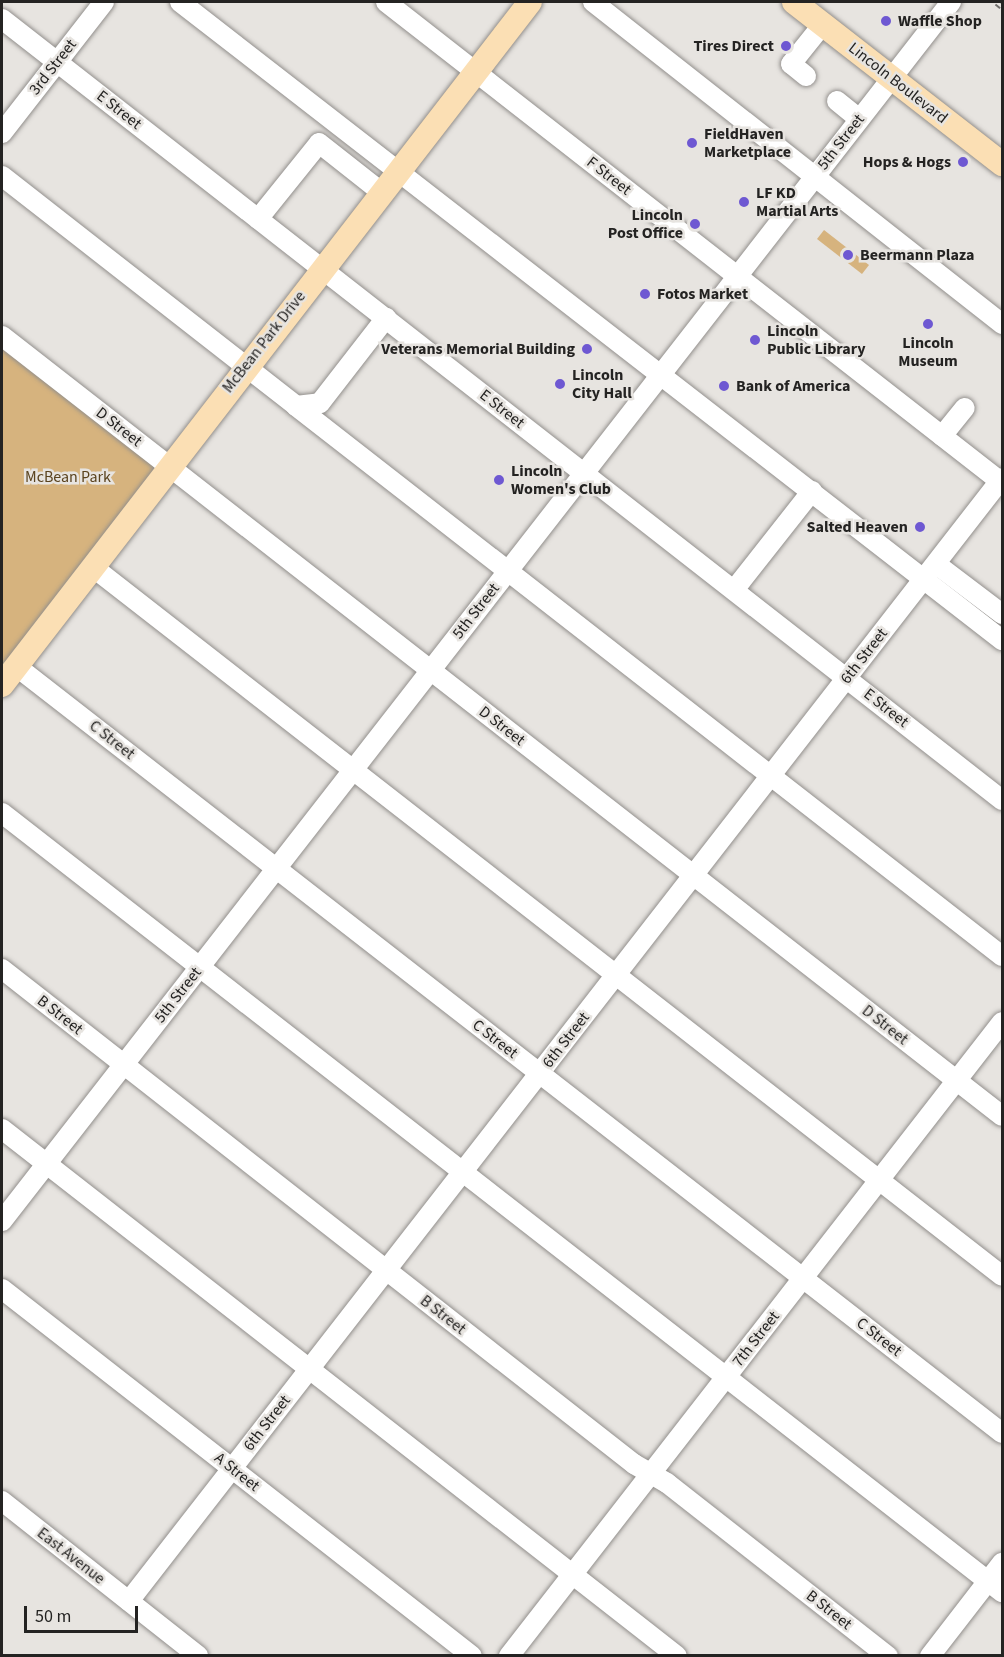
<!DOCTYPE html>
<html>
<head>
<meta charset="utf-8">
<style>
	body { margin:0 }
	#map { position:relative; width:1004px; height:1657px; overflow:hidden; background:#e7e4e0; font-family:"Source Sans 3",sans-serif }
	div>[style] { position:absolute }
	.green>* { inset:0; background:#d6b37e }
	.roads { filter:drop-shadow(0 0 2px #928f8c) drop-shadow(0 0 2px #928f8c) }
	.minor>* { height:20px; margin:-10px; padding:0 10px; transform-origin:10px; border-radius:10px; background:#fff }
	.major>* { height:24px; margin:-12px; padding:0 12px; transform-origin:12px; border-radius:12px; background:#fbdfb4 }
	.rail>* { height:7px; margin-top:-3.5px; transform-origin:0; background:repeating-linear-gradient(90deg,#e7e4e0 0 14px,#6f6d6b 0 28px); box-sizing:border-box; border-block:2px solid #6f6d6b }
	.dots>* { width:16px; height:16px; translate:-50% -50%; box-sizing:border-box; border:3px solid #e7e4e0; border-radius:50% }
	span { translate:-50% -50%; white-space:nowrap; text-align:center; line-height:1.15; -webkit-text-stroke:5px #e7e4e0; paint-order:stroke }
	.poi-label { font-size:16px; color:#242322; font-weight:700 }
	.left { translate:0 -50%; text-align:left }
	.right { translate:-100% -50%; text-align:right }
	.street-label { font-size:16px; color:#242322 }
	.park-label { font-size:16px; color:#5a431e }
	.frame { position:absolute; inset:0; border:3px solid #242322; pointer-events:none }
	.scale { position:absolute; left:24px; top:1606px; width:114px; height:27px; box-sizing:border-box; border:3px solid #242322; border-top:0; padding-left:8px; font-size:18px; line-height:21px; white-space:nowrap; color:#242322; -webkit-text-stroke:4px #e7e4e0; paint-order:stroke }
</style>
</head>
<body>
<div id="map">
	<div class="green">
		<div style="clip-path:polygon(824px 230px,869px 265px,862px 274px,817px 239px)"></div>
		<div style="clip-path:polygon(2px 341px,161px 466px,2px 669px)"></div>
	</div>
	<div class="roads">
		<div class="minor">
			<div style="left:180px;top:2px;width:1041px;rotate:37.82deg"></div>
			<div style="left:386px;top:2px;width:782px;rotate:37.98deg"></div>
			<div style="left:593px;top:2px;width:521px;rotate:38.21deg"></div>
			<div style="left:2px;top:19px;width:1269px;rotate:37.99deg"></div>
			<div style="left:806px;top:76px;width:19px;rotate:-141deg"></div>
			<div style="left:791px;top:64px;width:51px;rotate:-51.3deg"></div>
			<div style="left:837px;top:101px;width:28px;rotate:39deg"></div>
			<div style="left:2px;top:133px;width:166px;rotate:-52.1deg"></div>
			<div style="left:2px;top:176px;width:373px;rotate:38deg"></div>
			<div style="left:296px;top:406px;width:24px;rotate:-7deg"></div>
			<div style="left:320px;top:403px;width:108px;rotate:-52.2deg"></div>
			<div style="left:258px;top:219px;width:97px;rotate:-51.2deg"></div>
			<div style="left:319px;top:143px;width:79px;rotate:38.3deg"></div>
			<div style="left:2px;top:336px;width:1268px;rotate:37.95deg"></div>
			<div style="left:296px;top:406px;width:895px;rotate:37.92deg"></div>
			<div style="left:942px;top:436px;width:36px;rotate:-51deg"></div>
			<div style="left:936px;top:564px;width:83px;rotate:37.1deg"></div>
			<div style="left:94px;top:568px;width:1151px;rotate:37.94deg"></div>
			<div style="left:734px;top:590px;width:126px;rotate:-51.8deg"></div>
			<div style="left:16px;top:666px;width:1249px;rotate:37.88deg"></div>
			<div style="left:2px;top:813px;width:1268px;rotate:37.92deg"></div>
			<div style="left:2px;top:969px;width:803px;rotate:38.07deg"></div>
			<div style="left:634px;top:1464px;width:38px;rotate:30deg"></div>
			<div style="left:667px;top:1483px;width:281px;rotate:38.1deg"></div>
			<div style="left:2px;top:1129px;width:856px;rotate:37.98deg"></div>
			<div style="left:2px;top:1221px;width:1545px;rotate:-52.1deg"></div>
			<div style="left:2px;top:1289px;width:596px;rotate:37.98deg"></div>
			<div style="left:2px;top:1501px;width:250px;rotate:38.3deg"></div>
			<div style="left:129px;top:1601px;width:1422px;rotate:-52.14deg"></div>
			<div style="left:509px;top:1656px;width:803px;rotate:-52.13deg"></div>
			<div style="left:930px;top:1656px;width:118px;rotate:-52.3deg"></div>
		</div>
		<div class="major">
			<div style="left:794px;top:2px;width:264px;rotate:37.9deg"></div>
			<div style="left:2px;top:685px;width:863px;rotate:-52.29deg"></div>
		</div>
	</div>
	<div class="rail">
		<div style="left:997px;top:2px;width:6px;rotate:39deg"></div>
	</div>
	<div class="dots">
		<div style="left:886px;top:21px;background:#6e58d2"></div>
		<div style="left:786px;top:46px;background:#6e58d2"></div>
		<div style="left:692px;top:143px;background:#6e58d2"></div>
		<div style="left:963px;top:162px;background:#6e58d2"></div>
		<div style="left:744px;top:202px;background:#6e58d2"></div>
		<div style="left:695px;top:224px;background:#6e58d2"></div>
		<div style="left:848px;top:255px;background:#6e58d2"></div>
		<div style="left:645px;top:294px;background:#6e58d2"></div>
		<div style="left:928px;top:324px;background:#6e58d2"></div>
		<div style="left:755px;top:340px;background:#6e58d2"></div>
		<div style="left:587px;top:349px;background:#6e58d2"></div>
		<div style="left:560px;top:384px;background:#6e58d2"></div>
		<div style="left:724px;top:386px;background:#6e58d2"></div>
		<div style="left:499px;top:480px;background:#6e58d2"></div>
		<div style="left:920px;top:527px;background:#6e58d2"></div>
	</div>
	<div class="poi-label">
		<span class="left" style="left:898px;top:21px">Waffle Shop</span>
		<span class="right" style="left:774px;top:46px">Tires Direct</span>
		<span class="left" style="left:704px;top:143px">FieldHaven<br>Marketplace</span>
		<span class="right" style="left:951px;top:162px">Hops &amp; Hogs</span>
		<span class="left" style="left:756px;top:202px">LF KD<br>Martial Arts</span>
		<span class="right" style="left:683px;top:224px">Lincoln<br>Post Office</span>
		<span class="left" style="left:860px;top:255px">Beermann Plaza</span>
		<span class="left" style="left:657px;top:294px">Fotos Market</span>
		<span class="left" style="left:767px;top:340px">Lincoln<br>Public Library</span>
		<span style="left:928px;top:352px">Lincoln<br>Museum</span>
		<span class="right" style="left:575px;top:349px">Veterans Memorial Building</span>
		<span class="left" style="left:572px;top:384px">Lincoln<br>City Hall</span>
		<span class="left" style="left:736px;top:386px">Bank of America</span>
		<span class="left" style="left:511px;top:480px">Lincoln<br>Women's Club</span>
		<span class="right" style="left:908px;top:527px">Salted Heaven</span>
	</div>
	<div class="street-label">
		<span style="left:53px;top:67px;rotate:-52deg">3rd Street</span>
		<span style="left:898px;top:83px;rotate:38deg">Lincoln Boulevard</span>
		<span style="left:119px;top:110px;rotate:38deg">E Street</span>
		<span style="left:841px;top:142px;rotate:-52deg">5th Street</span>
		<span style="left:609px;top:176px;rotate:38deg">F Street</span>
		<span style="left:264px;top:342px;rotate:-52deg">McBean Park Drive</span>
		<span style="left:502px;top:409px;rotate:38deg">E Street</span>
		<span style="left:119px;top:427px;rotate:38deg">D Street</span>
		<span style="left:476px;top:611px;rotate:-52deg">5th Street</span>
		<span style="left:864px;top:656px;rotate:-52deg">6th Street</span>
		<span style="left:886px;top:708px;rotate:38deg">E Street</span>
		<span style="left:502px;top:726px;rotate:38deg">D Street</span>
		<span style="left:112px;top:740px;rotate:38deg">C Street</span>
		<span style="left:178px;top:995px;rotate:-52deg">5th Street</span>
		<span style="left:60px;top:1015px;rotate:38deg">B Street</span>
		<span style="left:885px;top:1025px;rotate:38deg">D Street</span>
		<span style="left:495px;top:1039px;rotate:38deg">C Street</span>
		<span style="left:566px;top:1040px;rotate:-52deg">6th Street</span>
		<span style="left:443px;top:1315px;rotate:38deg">B Street</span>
		<span style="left:879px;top:1337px;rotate:38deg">C Street</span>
		<span style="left:756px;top:1339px;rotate:-52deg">7th Street</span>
		<span style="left:267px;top:1423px;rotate:-52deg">6th Street</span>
		<span style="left:237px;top:1472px;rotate:38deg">A Street</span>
		<span style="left:71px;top:1556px;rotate:38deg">East Avenue</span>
		<span style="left:829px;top:1610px;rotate:38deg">B Street</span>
	</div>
	<div class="park-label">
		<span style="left:68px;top:477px">McBean Park</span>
	</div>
	<div class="frame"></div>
	<div class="scale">50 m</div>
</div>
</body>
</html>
